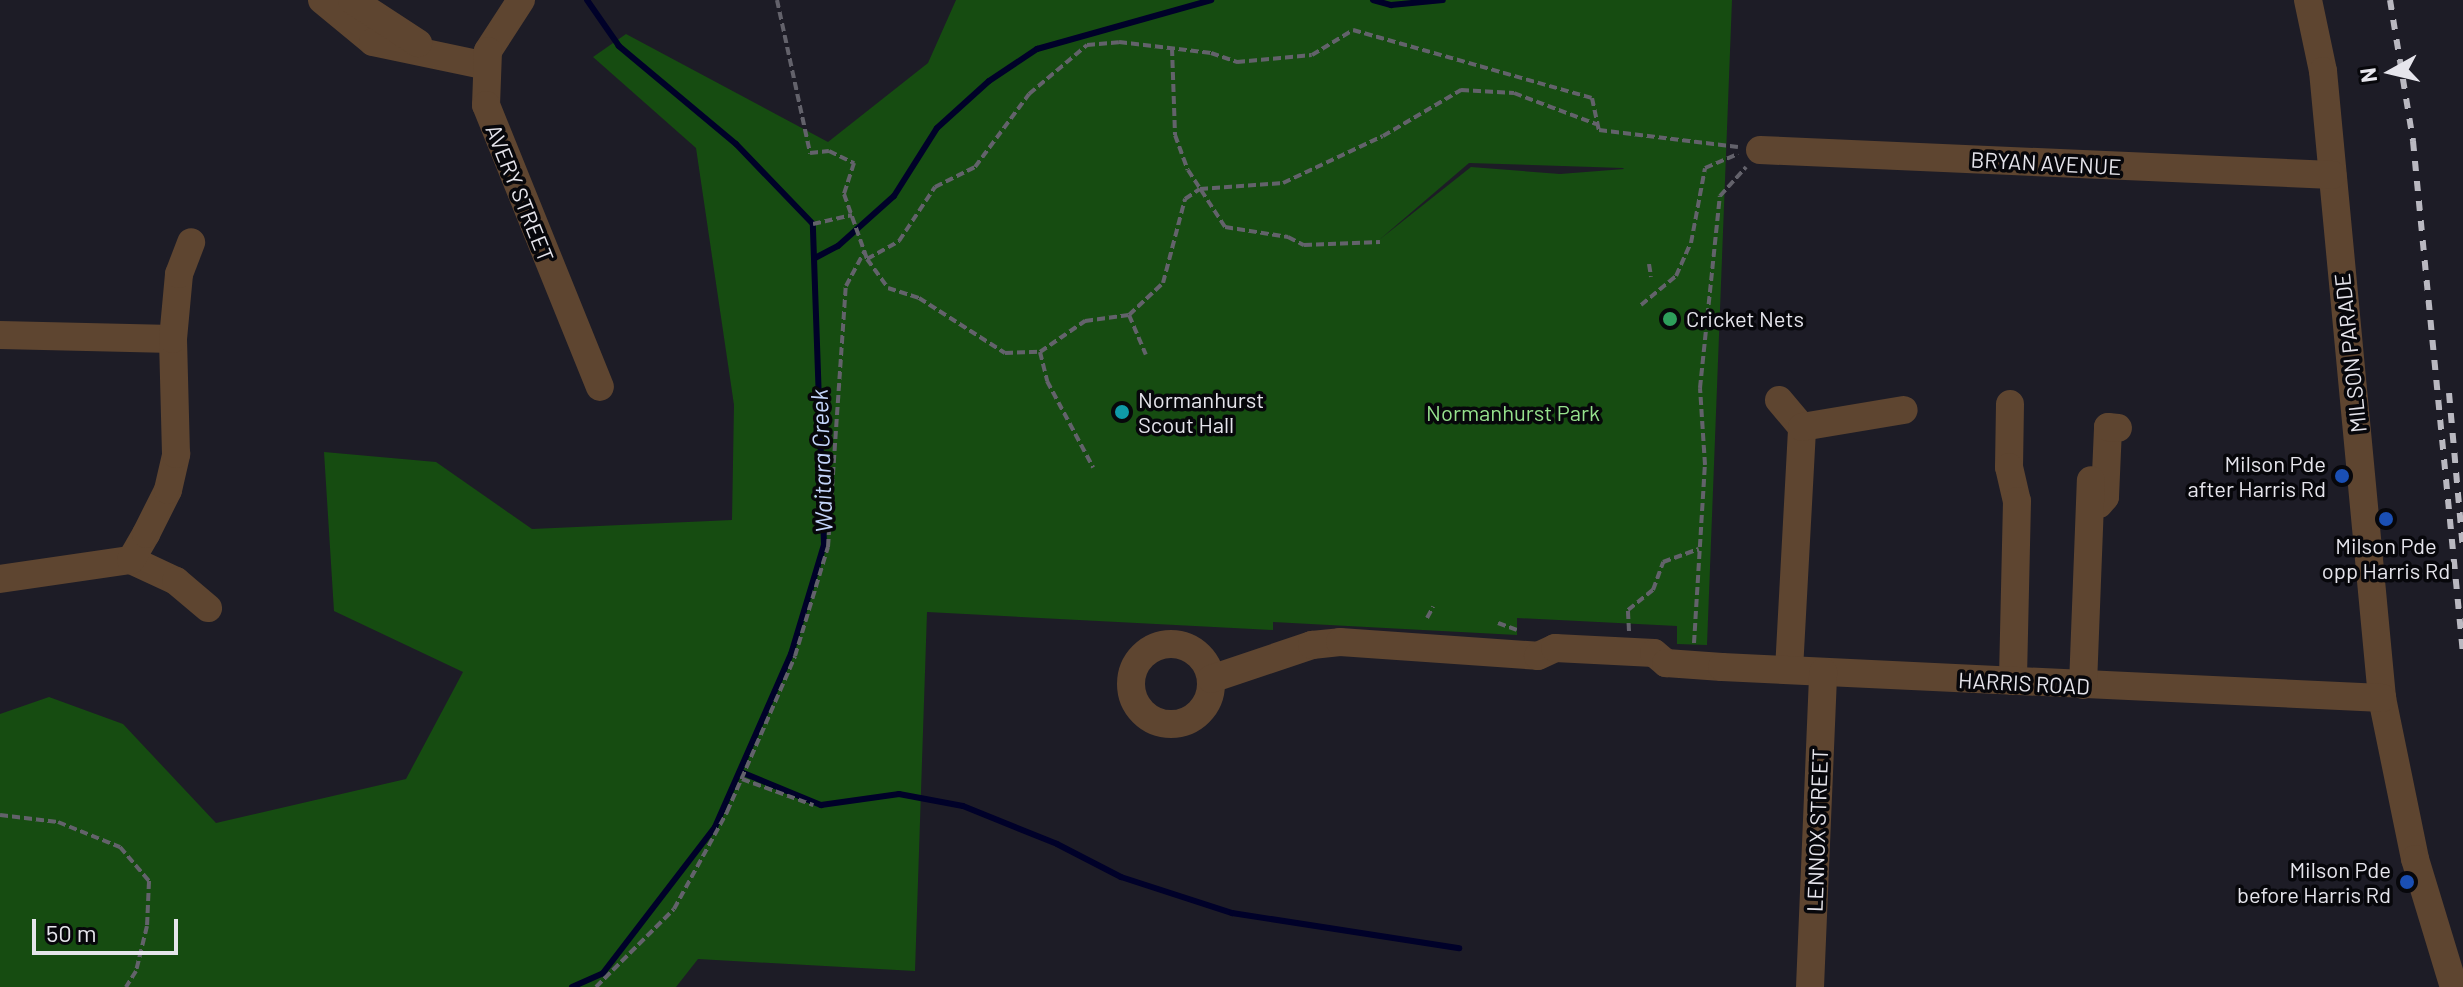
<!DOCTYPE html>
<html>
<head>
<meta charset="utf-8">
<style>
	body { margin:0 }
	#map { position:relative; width:2463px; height:987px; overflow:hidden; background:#1d1c26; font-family:Barlow,sans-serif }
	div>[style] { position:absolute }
	.green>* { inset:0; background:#164c11 }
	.stream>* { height:6px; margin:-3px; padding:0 3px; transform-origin:3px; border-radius:3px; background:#000129 }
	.path>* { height:4px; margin-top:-2px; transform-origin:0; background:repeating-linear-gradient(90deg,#63626b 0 8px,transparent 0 12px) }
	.minor>* { height:28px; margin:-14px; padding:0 14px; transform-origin:14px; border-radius:14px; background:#5e4530 }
	.minor>.ring { margin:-14px; padding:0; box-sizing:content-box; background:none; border:28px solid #5e4530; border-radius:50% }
	.rail>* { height:6px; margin-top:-3px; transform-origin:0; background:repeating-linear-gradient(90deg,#b9b8c0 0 10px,transparent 0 20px) }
	.dots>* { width:22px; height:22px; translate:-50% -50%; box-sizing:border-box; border:4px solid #07070b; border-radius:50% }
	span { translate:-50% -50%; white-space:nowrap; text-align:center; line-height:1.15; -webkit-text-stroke:7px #07070b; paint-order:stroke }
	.street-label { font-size:22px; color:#e6e5ec }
	.poi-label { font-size:22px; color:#e6e5ec }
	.left { translate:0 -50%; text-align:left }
	.right { translate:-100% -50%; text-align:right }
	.park-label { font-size:22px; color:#96e18d }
	.water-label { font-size:24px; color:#c4d6fb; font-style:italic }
	.north { position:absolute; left:2351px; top:32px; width:80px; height:80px; -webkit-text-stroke:6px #07070b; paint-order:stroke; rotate:262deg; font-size:22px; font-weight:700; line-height:32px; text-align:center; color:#e6e5ec }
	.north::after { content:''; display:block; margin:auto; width:28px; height:36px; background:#e6e5ec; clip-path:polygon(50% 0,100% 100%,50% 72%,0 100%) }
	.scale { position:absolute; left:32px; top:919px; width:146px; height:36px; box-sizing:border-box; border:4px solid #e6e5ec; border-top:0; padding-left:10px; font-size:24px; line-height:28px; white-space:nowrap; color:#e6e5ec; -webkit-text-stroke:6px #07070b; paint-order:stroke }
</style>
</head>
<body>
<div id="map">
	<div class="green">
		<div style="clip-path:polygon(evenodd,956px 0,1732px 0,1707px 645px,1677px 644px,1677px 626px,1517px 618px,1517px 635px,1273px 622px,1273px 630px,927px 612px,915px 971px,698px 959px,676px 987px,0 987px,0 714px,49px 697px,123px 724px,216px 823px,406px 779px,463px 672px,334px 611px,324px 452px,436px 462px,532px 529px,732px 520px,734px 405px,696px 148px,593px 57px,626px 34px,828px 142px,928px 63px,956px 0,1469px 163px,1623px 168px,1624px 169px,1560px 174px,1471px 167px,1379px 240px,1469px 163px)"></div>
	</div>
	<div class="stream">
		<div style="left:1373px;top:0;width:19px;rotate:16deg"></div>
		<div style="left:1391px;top:5px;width:52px;rotate:-5.5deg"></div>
		<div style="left:815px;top:258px;width:26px;rotate:-28deg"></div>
		<div style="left:838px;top:246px;width:75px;rotate:-41.8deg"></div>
		<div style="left:894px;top:196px;width:80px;rotate:-57.7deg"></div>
		<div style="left:937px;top:128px;width:70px;rotate:-42.1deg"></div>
		<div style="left:989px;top:81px;width:58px;rotate:-33.7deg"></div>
		<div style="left:1037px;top:49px;width:181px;rotate:-15.7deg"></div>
		<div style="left:741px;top:772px;width:87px;rotate:22.4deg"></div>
		<div style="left:821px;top:805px;width:79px;rotate:-8deg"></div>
		<div style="left:899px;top:794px;width:65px;rotate:10.6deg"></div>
		<div style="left:963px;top:806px;width:101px;rotate:22deg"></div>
		<div style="left:1057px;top:844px;width:72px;rotate:27.3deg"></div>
		<div style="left:1121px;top:877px;width:117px;rotate:18deg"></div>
		<div style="left:1232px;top:913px;width:230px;rotate:8.8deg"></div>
		<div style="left:572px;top:987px;width:34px;rotate:-24deg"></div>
		<div style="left:603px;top:973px;width:184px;rotate:-52.5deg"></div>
		<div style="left:715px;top:827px;width:189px;rotate:-66.3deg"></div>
		<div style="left:791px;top:654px;width:114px;rotate:-73.2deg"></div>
		<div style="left:824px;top:545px;width:321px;rotate:-92deg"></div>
		<div style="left:813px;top:224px;width:111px;rotate:-133.9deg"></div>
		<div style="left:736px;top:144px;width:153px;rotate:-140.1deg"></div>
		<div style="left:619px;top:46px;width:56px;rotate:-124.8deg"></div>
	</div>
	<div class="path">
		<div style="left:777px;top:0;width:157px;rotate:77.8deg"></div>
		<div style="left:810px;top:153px;width:19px;rotate:-6deg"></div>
		<div style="left:829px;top:151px;width:28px;rotate:26deg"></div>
		<div style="left:854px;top:163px;width:33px;rotate:108deg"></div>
		<div style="left:844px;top:194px;width:69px;rotate:70.5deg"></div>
		<div style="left:867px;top:259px;width:36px;rotate:54deg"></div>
		<div style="left:888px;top:288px;width:33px;rotate:18deg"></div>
		<div style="left:919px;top:298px;width:102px;rotate:32.6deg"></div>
		<div style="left:1005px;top:353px;width:35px;rotate:-2deg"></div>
		<div style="left:1040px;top:352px;width:30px;rotate:76deg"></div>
		<div style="left:1047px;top:381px;width:98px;rotate:61.9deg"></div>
		<div style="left:1172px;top:48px;width:87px;rotate:88deg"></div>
		<div style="left:1175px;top:135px;width:37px;rotate:70deg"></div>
		<div style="left:1188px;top:170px;width:68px;rotate:57deg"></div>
		<div style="left:1225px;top:227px;width:64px;rotate:9deg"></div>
		<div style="left:1288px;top:237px;width:18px;rotate:27deg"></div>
		<div style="left:1304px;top:245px;width:76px;rotate:-2.3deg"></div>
		<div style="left:813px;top:224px;width:40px;rotate:-13deg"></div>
		<div style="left:867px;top:259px;width:37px;rotate:-29deg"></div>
		<div style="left:899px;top:241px;width:65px;rotate:-56.3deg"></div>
		<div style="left:935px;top:187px;width:45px;rotate:-26.6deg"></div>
		<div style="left:975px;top:167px;width:91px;rotate:-53.5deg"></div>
		<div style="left:1029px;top:94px;width:76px;rotate:-40.2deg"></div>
		<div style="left:1087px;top:45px;width:32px;rotate:-5deg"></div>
		<div style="left:1119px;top:42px;width:93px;rotate:6.8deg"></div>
		<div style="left:1211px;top:53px;width:28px;rotate:19deg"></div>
		<div style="left:1237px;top:62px;width:75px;rotate:-5.3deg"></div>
		<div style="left:1312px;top:55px;width:48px;rotate:-31.4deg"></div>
		<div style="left:1353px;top:30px;width:248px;rotate:15.9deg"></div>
		<div style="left:1592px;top:98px;width:33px;rotate:78deg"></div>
		<div style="left:1599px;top:130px;width:140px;rotate:7deg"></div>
		<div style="left:1649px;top:264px;width:13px;rotate:81deg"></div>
		<div style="left:1641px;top:305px;width:45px;rotate:-39.6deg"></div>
		<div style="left:1676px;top:276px;width:36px;rotate:-66deg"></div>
		<div style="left:1691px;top:243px;width:76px;rotate:-79.4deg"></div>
		<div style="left:1705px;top:168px;width:36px;rotate:-23deg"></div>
		<div style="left:1129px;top:315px;width:43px;rotate:67deg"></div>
		<div style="left:1040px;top:352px;width:55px;rotate:-34.6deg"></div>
		<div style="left:1085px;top:321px;width:44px;rotate:-7.8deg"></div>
		<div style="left:1129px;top:315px;width:47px;rotate:-43.3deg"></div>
		<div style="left:1163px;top:283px;width:87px;rotate:-75.3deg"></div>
		<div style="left:1185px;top:199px;width:18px;rotate:-34deg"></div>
		<div style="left:1200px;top:189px;width:83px;rotate:-4.1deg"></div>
		<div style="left:1283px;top:183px;width:110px;rotate:-25.2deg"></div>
		<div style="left:1383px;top:136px;width:91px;rotate:-30.5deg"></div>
		<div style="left:1461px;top:90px;width:53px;rotate:3.2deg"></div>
		<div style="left:1514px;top:93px;width:88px;rotate:20.7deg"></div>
		<div style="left:1427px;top:618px;width:13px;rotate:-61deg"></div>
		<div style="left:1498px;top:623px;width:20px;rotate:20deg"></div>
		<div style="left:1629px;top:631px;width:21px;rotate:-93deg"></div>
		<div style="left:1628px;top:610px;width:32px;rotate:-39deg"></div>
		<div style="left:1653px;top:590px;width:30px;rotate:-70deg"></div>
		<div style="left:1663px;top:562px;width:38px;rotate:-20deg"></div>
		<div style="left:1694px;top:643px;width:178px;rotate:-86.5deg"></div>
		<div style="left:1705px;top:465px;width:77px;rotate:-93.7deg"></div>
		<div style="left:1700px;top:388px;width:193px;rotate:-84.1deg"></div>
		<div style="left:1720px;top:196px;width:39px;rotate:-48deg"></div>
		<div style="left:742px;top:779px;width:76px;rotate:20.1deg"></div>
		<div style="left:0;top:815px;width:58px;rotate:6.9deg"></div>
		<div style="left:58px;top:822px;width:67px;rotate:22deg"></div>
		<div style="left:120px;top:847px;width:45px;rotate:49.5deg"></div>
		<div style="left:149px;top:881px;width:45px;rotate:92.5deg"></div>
		<div style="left:147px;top:926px;width:46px;rotate:103.7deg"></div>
		<div style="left:136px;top:971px;width:19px;rotate:122deg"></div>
		<div style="left:596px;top:987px;width:110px;rotate:-45deg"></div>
		<div style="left:674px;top:909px;width:111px;rotate:-61.3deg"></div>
		<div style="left:727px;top:812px;width:170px;rotate:-66.4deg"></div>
		<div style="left:795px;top:656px;width:114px;rotate:-73.2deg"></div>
		<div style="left:828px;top:547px;width:262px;rotate:-86.1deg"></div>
		<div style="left:846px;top:286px;width:40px;rotate:-62deg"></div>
	</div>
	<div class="minor">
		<div style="left:322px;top:0;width:66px;rotate:39.5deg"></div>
		<div style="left:373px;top:42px;width:116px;rotate:11.9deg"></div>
		<div style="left:352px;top:0;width:79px;rotate:33.1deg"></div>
		<div style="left:521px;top:0;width:61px;rotate:122.9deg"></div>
		<div style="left:488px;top:51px;width:54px;rotate:92.1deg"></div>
		<div style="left:486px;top:105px;width:304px;rotate:68deg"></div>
		<div style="left:2308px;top:0;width:73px;rotate:78.1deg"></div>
		<div style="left:2323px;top:71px;width:630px;rotate:84.62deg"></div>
		<div style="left:2382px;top:698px;width:164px;rotate:78.4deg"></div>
		<div style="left:2415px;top:859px;width:134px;rotate:73.1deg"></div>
		<div style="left:1760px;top:150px;width:573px;rotate:2.5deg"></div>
		<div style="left:0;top:335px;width:173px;rotate:1.3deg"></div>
		<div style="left:1779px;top:400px;width:35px;rotate:50deg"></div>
		<div style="left:2010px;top:404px;width:63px;rotate:90.9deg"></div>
		<div style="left:2009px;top:467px;width:35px;rotate:77deg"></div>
		<div style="left:2017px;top:501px;width:180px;rotate:91.3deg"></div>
		<div style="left:2099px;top:504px;width:9px;rotate:-49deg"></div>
		<div style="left:2105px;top:497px;width:70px;rotate:-87.5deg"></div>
		<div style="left:2108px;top:427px;width:10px;rotate:6deg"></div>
		<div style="left:131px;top:560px;width:50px;rotate:25deg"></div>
		<div style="left:176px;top:581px;width:42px;rotate:40.2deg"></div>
		<div style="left:0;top:579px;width:132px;rotate:-8.3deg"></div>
		<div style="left:131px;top:560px;width:30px;rotate:-60deg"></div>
		<div style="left:146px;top:534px;width:49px;rotate:-63.4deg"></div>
		<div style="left:168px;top:490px;width:37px;rotate:-77deg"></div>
		<div style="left:176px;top:454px;width:115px;rotate:-91.5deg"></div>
		<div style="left:173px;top:339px;width:65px;rotate:-84.7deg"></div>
		<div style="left:179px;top:274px;width:34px;rotate:-69deg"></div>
		<div class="ring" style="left:1131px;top:644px;width:52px;height:52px"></div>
		<div style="left:1789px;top:670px;width:243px;rotate:-86.9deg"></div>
		<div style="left:1802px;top:427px;width:103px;rotate:-9.5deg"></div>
		<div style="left:1211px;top:679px;width:107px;rotate:-18.6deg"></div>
		<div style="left:1312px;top:645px;width:28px;rotate:-6deg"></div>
		<div style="left:1340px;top:642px;width:198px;rotate:4deg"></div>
		<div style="left:1538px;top:656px;width:19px;rotate:-25deg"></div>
		<div style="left:1555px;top:648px;width:99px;rotate:2.9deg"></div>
		<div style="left:1654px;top:653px;width:16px;rotate:40deg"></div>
		<div style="left:1666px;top:663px;width:56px;rotate:4.1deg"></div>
		<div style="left:1722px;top:667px;width:661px;rotate:2.69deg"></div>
		<div style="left:2083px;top:685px;width:205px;rotate:-87.8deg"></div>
		<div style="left:1810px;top:987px;width:315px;rotate:-87.6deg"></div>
	</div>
	<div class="rail">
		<div style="left:2390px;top:0;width:143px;rotate:80.7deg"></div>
		<div style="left:2413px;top:141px;width:515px;rotate:84.43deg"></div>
		<div style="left:2449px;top:393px;width:157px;rotate:84.9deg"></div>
	</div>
	<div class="dots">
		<div style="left:1670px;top:319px;background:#2e9e5b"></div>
		<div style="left:1122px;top:412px;background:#0f9aa8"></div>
		<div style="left:2342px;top:476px;background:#1a4fb4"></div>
		<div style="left:2386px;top:519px;background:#1a4fb4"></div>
		<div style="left:2407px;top:882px;background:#1a4fb4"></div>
	</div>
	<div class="street-label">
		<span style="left:2046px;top:163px;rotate:3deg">BRYAN AVENUE</span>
		<span style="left:520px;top:193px;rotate:68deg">AVERY STREET</span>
		<span style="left:2350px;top:353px;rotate:-96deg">MILSON PARADE</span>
		<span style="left:2024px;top:683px;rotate:3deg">HARRIS ROAD</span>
		<span style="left:1817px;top:830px;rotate:-88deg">LENNOX STREET</span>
	</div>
	<div class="poi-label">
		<span class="left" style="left:1686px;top:319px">Cricket Nets</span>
		<span class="left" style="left:1138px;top:412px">Normanhurst<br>Scout Hall</span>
		<span class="right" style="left:2326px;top:476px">Milson Pde<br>after Harris Rd</span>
		<span style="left:2386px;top:558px">Milson Pde<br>opp Harris Rd</span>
		<span class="right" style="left:2391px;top:882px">Milson Pde<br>before Harris Rd</span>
	</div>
	<div class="park-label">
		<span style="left:1513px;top:413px">Normanhurst Park</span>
	</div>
	<div class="water-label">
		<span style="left:821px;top:461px;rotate:-92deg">Waitara Creek</span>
	</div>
	<div class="north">N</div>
	<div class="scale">50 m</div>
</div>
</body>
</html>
